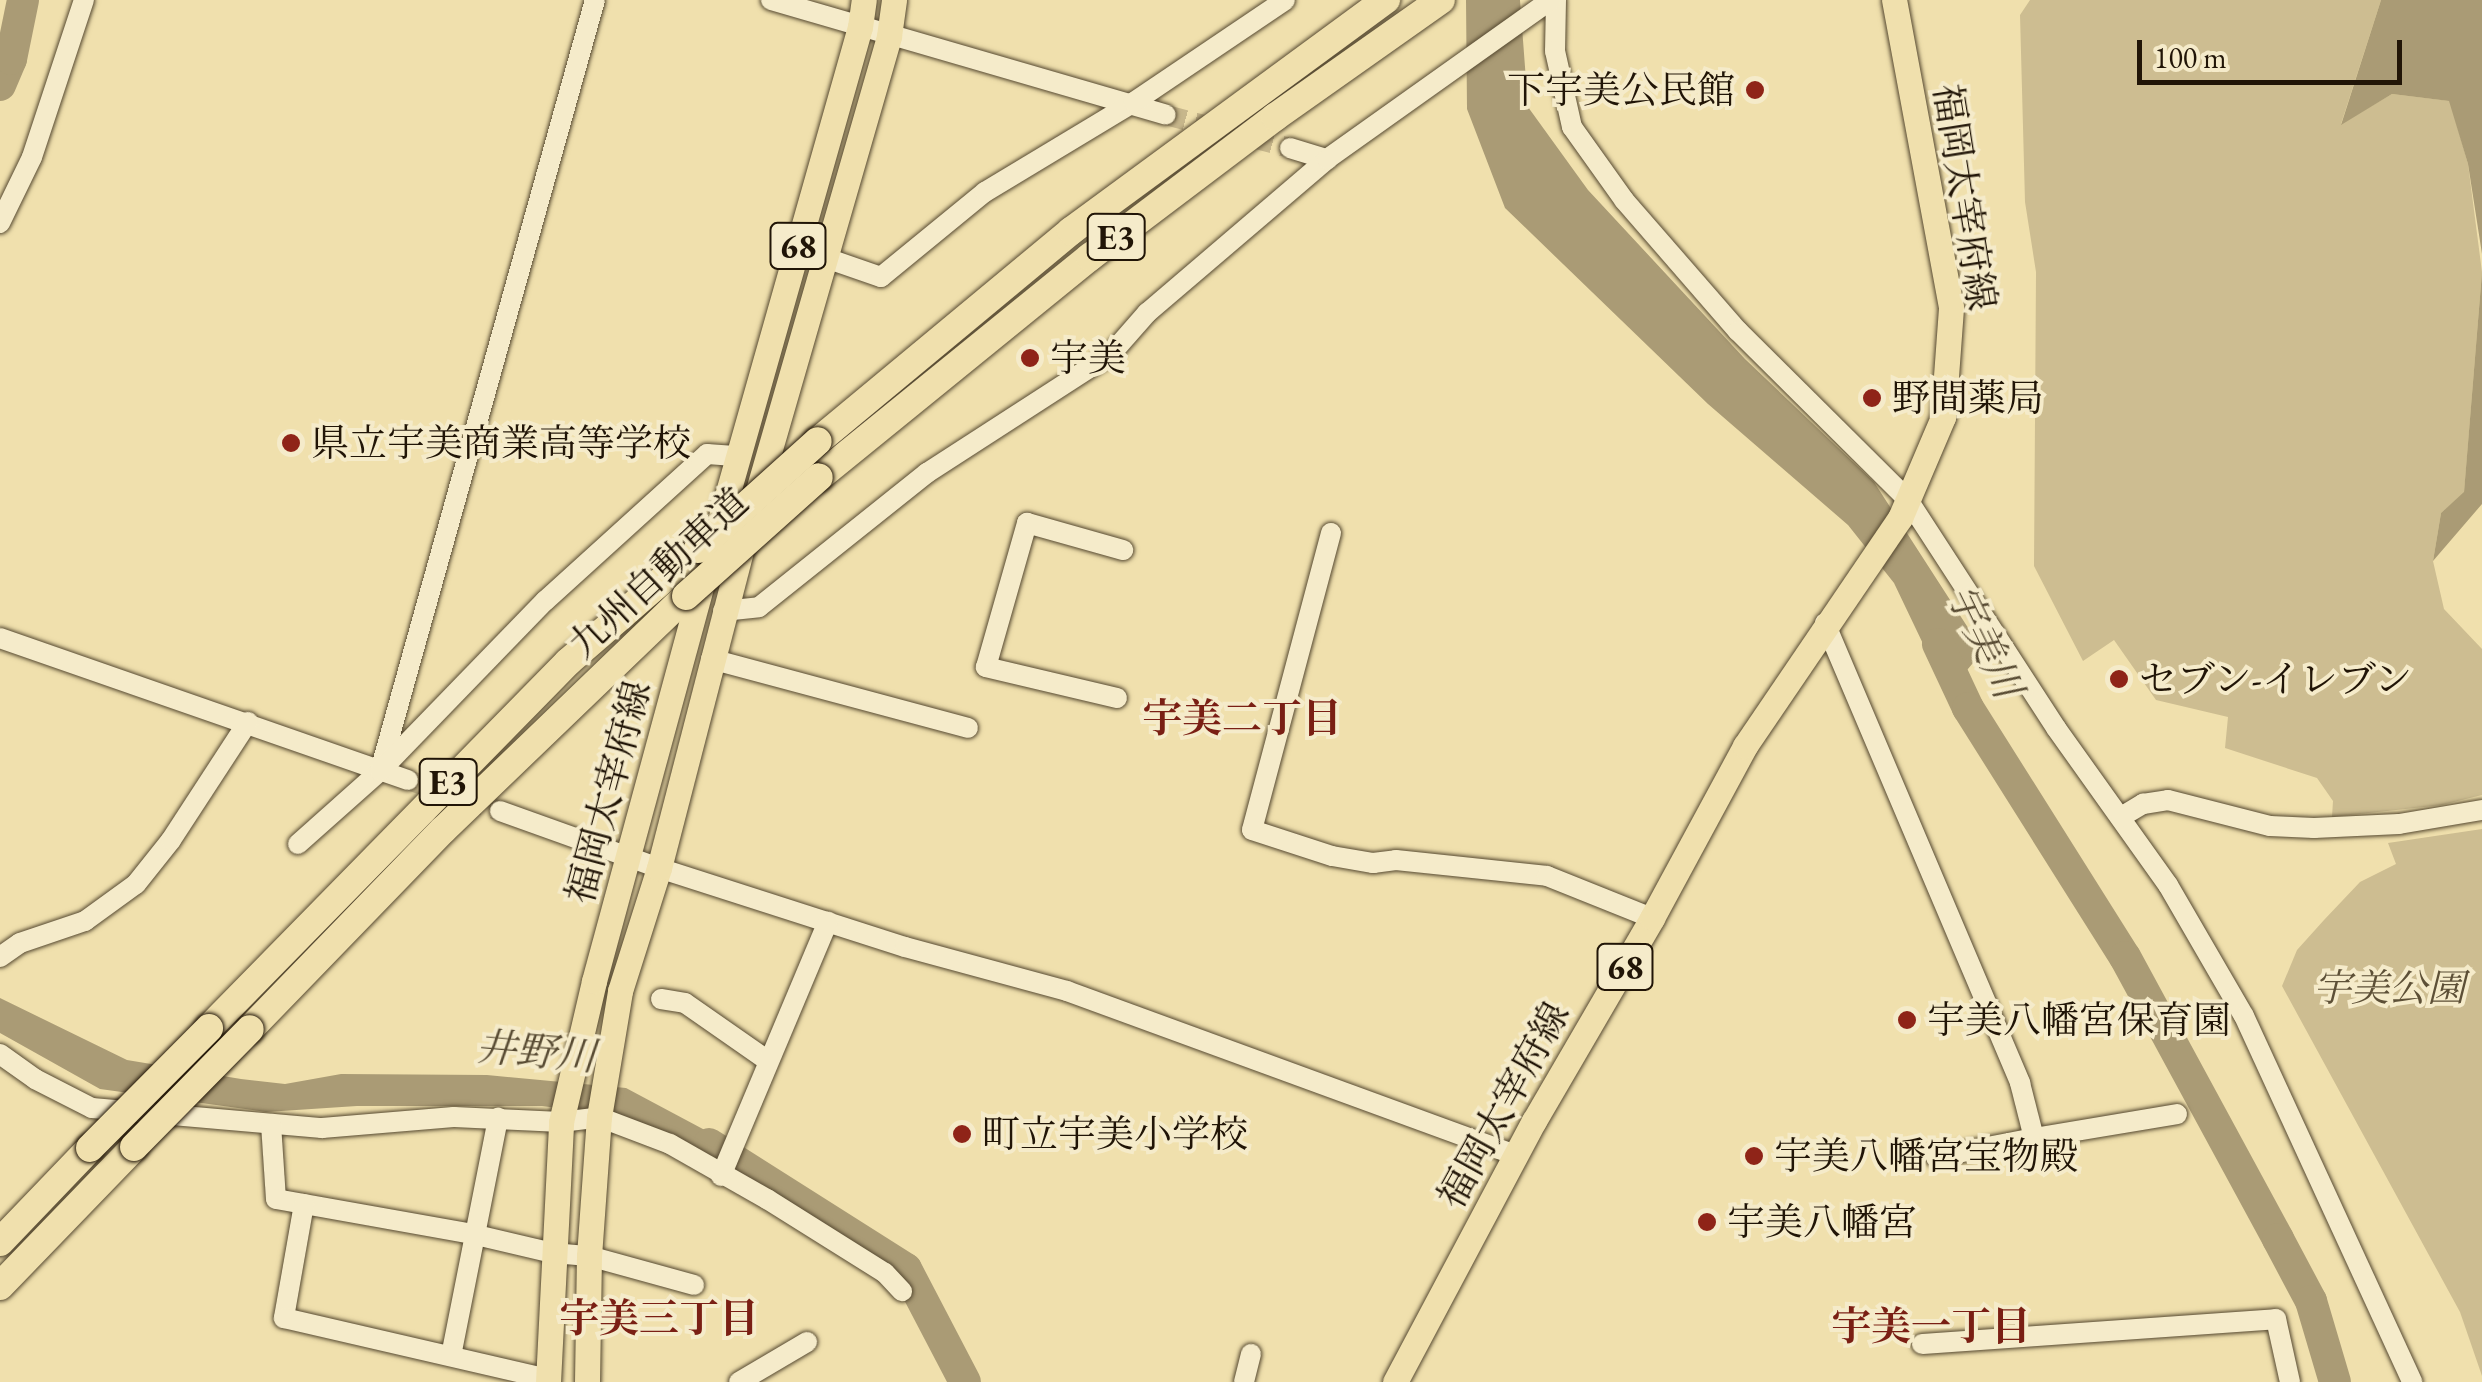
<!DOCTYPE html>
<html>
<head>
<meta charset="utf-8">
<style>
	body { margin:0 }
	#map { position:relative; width:2482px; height:1382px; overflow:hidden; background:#f0e0ad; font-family:"EB Garamond","Noto Serif JP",serif }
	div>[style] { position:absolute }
	.green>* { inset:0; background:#cdbd91 }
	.water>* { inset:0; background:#aa9b75 }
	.river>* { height:32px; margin:-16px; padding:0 16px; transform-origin:16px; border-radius:16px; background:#aa9b75 }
	.minor-tunnel>* { height:20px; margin-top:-10px; transform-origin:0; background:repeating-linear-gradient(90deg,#c7b78c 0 20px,transparent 0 30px) }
	.roads { filter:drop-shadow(0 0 2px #554830) drop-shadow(0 0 2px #554830) }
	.minor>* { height:20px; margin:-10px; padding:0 10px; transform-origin:10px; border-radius:10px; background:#f5ebca }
	.major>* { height:25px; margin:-12.5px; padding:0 12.5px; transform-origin:12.5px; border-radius:12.5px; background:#f0e0ad }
	.highway>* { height:28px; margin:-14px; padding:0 14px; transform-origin:14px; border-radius:14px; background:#f0e0ad }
	.bridges { filter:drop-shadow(0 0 2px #211507) drop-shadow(0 0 2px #211507) }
	.highway-bridge>* { height:28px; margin:-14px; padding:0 14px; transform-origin:14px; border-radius:14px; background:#f0e0ad }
	.dots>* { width:28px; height:28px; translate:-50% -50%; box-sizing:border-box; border:5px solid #f5ebca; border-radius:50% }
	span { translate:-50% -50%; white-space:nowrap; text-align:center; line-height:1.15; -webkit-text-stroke:8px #f5ebca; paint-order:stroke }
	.shield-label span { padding:2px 8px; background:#f5ebca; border:2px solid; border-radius:8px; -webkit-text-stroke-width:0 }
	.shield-label { font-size:35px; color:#211507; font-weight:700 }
	.poi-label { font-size:38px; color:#211507 }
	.right { translate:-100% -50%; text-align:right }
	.left { translate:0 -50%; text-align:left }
	.street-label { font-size:38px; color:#211507 }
	.park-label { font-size:38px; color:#5d5037; font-style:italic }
	.water-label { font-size:40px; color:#584b33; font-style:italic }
	.neighbourhood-label { font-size:40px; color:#7a1f14; font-weight:700 }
	.scale { position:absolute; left:2137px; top:40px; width:265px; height:45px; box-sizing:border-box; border:5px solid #211507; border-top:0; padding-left:12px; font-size:30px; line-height:35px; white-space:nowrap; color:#211507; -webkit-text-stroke:8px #f5ebca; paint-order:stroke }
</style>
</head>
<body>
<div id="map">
	<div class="green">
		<div style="clip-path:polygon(2030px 0,2381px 0,2341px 124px,2392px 94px,2450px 101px,2468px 164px,2482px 272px,2464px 493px,2441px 513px,2433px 561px,2444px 609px,2482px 649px,2482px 795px,2442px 805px,2332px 817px,2333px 801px,2317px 778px,2225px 748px,2228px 717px,2156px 700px,2114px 640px,2083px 661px,2034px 566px,2036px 272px,2025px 202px,2020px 15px)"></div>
		<div style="clip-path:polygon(2482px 829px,2482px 1376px,2460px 1312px,2282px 986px,2297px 950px,2324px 920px,2360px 882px,2396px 864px,2388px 843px)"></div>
	</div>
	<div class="water">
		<div style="clip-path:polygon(1466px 0,1520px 0,1528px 107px,1588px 190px,1745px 359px,1874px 482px,1983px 651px,1947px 694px,1894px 583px,1848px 525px,1708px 404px,1505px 208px,1467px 109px)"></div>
		<div style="clip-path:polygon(2381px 0,2482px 0,2482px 254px,2468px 164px,2449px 101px,2392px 94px,2341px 125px)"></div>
		<div style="clip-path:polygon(2482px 272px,2482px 504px,2433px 561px,2441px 513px,2464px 492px)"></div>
		<div style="clip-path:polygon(0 998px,127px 1060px,241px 1079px,285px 1084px,341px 1074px,487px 1075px,626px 1088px,746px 1152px,744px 1179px,619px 1116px,542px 1106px,357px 1106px,266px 1112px,100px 1089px,0 1033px)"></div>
	</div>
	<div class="river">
		<div style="left:0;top:85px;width:28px;rotate:-67deg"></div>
		<div style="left:11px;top:59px;width:60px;rotate:-78.5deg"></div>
		<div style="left:1938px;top:644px;width:71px;rotate:64.9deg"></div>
		<div style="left:1968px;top:708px;width:294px;rotate:57.8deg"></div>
		<div style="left:2125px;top:957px;width:321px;rotate:61.5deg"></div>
		<div style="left:2278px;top:1239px;width:70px;rotate:62deg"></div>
		<div style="left:2311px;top:1301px;width:84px;rotate:73.5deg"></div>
		<div style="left:709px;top:1144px;width:233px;rotate:32.4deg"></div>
		<div style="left:906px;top:1269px;width:127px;rotate:62.4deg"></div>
	</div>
	<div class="minor-tunnel">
		<div style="left:1166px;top:115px;width:128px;rotate:14.9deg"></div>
		<div style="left:408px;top:780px;width:97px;rotate:18.6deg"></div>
	</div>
	<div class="roads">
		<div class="minor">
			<div style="left:771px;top:0;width:411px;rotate:16.2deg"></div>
			<div style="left:1556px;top:0;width:51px;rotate:91.1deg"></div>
			<div style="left:1555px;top:51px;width:78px;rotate:77.4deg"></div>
			<div style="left:1572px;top:127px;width:90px;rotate:54.5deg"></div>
			<div style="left:1624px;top:200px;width:174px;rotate:49deg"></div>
			<div style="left:1738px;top:331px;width:240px;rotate:44.8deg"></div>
			<div style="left:1908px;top:500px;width:272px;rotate:57deg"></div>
			<div style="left:2056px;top:728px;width:193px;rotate:54.5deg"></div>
			<div style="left:2168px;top:885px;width:151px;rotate:59.9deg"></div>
			<div style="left:2244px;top:1016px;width:403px;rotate:65.3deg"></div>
			<div style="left:1290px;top:148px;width:39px;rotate:17deg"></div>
			<div style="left:0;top:223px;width:73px;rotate:-64.1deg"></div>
			<div style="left:32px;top:157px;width:165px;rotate:-71.7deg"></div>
			<div style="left:826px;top:258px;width:58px;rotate:19.1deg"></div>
			<div style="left:881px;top:277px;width:134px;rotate:-39.3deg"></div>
			<div style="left:985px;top:192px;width:174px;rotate:-31.1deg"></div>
			<div style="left:1134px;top:102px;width:182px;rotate:-34deg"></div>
			<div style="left:1331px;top:533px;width:307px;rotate:104.9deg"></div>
			<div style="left:1252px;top:830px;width:84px;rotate:18deg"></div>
			<div style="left:1332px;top:856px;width:42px;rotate:9.7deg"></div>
			<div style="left:1373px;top:863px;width:23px;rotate:-7deg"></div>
			<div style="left:1396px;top:860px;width:152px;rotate:6deg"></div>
			<div style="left:1547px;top:876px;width:113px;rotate:21.8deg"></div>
			<div style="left:723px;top:611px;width:36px;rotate:-6deg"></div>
			<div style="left:759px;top:607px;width:215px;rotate:-38.6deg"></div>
			<div style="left:927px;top:473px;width:219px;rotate:-32.9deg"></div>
			<div style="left:1111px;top:354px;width:55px;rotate:-48.7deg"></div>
			<div style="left:1147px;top:313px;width:237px;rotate:-40.5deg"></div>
			<div style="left:1327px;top:159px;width:275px;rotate:-35.4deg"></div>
			<div style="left:1825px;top:623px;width:500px;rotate:67deg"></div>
			<div style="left:2020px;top:1083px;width:57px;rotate:75.7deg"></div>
			<div style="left:2034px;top:1138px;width:100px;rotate:169deg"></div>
			<div style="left:0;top:638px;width:432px;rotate:19.2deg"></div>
			<div style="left:711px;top:659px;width:266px;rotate:15deg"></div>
			<div style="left:1117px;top:698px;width:135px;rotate:-166.7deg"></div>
			<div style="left:986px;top:667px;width:150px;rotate:-74.1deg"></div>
			<div style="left:1027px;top:523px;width:100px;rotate:15.7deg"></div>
			<div style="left:380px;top:771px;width:800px;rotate:-74.42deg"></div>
			<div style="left:500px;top:811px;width:169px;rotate:19.7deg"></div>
			<div style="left:659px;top:868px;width:258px;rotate:17.8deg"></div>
			<div style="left:905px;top:947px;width:168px;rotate:15.2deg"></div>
			<div style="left:1067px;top:991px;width:478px;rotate:20.1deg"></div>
			<div style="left:2121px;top:817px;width:26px;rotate:-31deg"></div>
			<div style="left:2143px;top:804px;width:25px;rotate:-9deg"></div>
			<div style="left:2168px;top:800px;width:105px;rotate:14.3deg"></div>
			<div style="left:2270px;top:826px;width:44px;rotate:2.6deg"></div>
			<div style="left:2314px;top:828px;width:85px;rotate:-2.7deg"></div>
			<div style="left:2399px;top:824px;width:84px;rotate:-9.6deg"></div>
			<div style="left:298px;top:844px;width:110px;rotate:-41.7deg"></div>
			<div style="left:380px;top:771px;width:237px;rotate:-45.9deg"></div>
			<div style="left:545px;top:601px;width:219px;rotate:-42.2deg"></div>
			<div style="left:707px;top:454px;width:31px;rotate:4deg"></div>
			<div style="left:0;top:957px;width:24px;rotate:-35deg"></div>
			<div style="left:20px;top:943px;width:69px;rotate:-18.7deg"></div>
			<div style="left:85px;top:921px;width:63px;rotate:-36deg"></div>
			<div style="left:136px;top:884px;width:56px;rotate:-51.5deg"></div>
			<div style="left:171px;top:840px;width:141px;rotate:-56.9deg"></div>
			<div style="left:661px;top:999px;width:24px;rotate:9deg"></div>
			<div style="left:685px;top:1003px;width:101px;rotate:34.9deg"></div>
			<div style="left:0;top:1054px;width:43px;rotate:35.5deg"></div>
			<div style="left:35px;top:1079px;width:64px;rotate:27deg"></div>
			<div style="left:92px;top:1108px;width:231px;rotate:5deg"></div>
			<div style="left:322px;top:1128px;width:132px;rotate:-4.8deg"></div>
			<div style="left:454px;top:1117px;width:107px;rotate:2.7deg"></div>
			<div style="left:561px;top:1122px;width:38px;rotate:-7deg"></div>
			<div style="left:599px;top:1117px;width:76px;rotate:20.8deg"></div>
			<div style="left:670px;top:1144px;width:112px;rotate:29.6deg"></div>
			<div style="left:767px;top:1199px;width:139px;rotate:32.1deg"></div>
			<div style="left:885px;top:1273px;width:25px;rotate:47deg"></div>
			<div style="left:271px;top:1124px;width:75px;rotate:86.2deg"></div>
			<div style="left:276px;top:1199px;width:199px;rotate:10.1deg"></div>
			<div style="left:472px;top:1234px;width:83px;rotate:13.2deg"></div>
			<div style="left:553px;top:1253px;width:36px;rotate:5deg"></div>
			<div style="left:589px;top:1256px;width:109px;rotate:15.4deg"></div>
			<div style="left:2034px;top:1138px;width:145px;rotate:-9.5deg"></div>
			<div style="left:721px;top:1176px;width:276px;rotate:-67.2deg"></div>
			<div style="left:304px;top:1204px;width:116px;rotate:100deg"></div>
			<div style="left:284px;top:1318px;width:271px;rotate:13deg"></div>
			<div style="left:1922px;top:1344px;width:355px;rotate:-4deg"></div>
			<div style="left:2276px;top:1319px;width:65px;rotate:77.5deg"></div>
			<div style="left:451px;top:1356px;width:243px;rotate:-78.8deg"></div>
			<div style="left:739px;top:1382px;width:79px;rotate:-30.5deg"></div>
			<div style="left:1244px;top:1382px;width:29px;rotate:-76deg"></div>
		</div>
		<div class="major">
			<div style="left:755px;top:501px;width:484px;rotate:-73.9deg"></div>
			<div style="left:889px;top:36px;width:36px;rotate:-82deg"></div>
			<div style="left:715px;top:538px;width:531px;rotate:-74.16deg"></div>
			<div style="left:860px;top:27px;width:27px;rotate:-82deg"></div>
			<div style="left:548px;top:1382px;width:260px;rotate:-87.1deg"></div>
			<div style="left:561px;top:1122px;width:145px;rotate:-76.8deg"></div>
			<div style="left:594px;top:981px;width:420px;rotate:-74.8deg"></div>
			<div style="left:587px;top:1382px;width:126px;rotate:-89.1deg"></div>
			<div style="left:589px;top:1256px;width:139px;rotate:-85.9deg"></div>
			<div style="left:599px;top:1117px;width:128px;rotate:-80.5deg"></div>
			<div style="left:620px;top:991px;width:129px;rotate:-72.4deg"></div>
			<div style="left:659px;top:868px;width:340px;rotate:-75.5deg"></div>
			<div style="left:1395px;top:1382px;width:296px;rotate:-62deg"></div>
			<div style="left:1534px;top:1121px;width:235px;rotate:-59.8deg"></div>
			<div style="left:1652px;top:918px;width:196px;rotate:-61.6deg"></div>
			<div style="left:1745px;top:746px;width:276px;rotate:-55.8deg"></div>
			<div style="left:1900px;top:518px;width:110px;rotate:-66.9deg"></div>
			<div style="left:1943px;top:417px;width:110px;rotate:-85.8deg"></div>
			<div style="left:1951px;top:307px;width:312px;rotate:-100.5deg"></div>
		</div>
		<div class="highway">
			<div style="left:818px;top:441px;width:329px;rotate:-39.7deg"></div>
			<div style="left:1071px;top:231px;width:391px;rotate:-36.3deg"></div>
			<div style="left:819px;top:477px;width:349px;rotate:-39.1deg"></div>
			<div style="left:1090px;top:257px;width:232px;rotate:-37.1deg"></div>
			<div style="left:1275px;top:117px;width:203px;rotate:-35.2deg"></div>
			<div style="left:209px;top:1028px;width:513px;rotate:-45.55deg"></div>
			<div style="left:568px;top:662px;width:172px;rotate:-41deg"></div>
			<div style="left:250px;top:1029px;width:277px;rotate:-45.9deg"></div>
			<div style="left:443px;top:830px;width:337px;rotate:-43.9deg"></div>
			<div style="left:0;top:1242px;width:130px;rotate:-46.2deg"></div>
			<div style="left:0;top:1286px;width:193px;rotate:-46deg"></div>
		</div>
	</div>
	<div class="bridges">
		<div class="highway-bridge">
			<div style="left:698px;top:549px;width:161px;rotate:-42deg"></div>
			<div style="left:686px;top:596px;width:178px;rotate:-41.8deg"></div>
			<div style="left:134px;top:1147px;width:165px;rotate:-45.5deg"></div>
			<div style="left:90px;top:1148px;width:169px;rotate:-45.2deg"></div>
		</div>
	</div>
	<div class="dots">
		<div style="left:1755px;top:90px;background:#8f2418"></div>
		<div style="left:1030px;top:358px;background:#8f2418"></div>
		<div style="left:1872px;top:398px;background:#8f2418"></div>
		<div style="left:291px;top:443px;background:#8f2418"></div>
		<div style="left:2119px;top:679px;background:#8f2418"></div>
		<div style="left:1907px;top:1020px;background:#8f2418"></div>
		<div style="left:962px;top:1134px;background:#8f2418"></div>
		<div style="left:1754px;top:1156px;background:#8f2418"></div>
		<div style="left:1707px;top:1222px;background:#8f2418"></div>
	</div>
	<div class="shield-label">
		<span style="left:1116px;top:237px">E3</span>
		<span style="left:798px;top:246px">68</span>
		<span style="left:448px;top:782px">E3</span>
		<span style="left:1625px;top:967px">68</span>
	</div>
	<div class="poi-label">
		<span class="right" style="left:1735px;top:90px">下宇美公民館</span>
		<span class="left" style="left:1050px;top:358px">宇美</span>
		<span class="left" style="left:1892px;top:398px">野間薬局</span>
		<span class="left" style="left:311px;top:443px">県立宇美商業高等学校</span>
		<span class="left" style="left:2139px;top:679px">セブン-イレブン</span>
		<span class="left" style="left:1927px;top:1020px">宇美八幡宮保育園</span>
		<span class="left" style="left:982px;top:1134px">町立宇美小学校</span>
		<span class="left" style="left:1774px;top:1156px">宇美八幡宮宝物殿</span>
		<span class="left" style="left:1727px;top:1222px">宇美八幡宮</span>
	</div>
	<div class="street-label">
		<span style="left:1965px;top:197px;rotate:81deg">福岡太宰府線</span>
		<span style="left:658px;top:573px;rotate:-43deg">九州自動車道</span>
		<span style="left:608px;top:792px;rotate:-75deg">福岡太宰府線</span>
		<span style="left:1503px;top:1105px;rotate:-61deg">福岡太宰府線</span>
	</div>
	<div class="park-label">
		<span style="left:2389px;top:988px">宇美公園</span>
	</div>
	<div class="water-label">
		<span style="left:1985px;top:641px;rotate:64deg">宇美川</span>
		<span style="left:536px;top:1051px;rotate:5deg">井野川</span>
	</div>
	<div class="neighbourhood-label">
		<span style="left:1242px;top:718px">宇美二丁目</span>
		<span style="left:659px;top:1318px">宇美三丁目</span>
		<span style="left:1931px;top:1326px">宇美一丁目</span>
	</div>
	<div class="scale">100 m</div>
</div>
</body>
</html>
